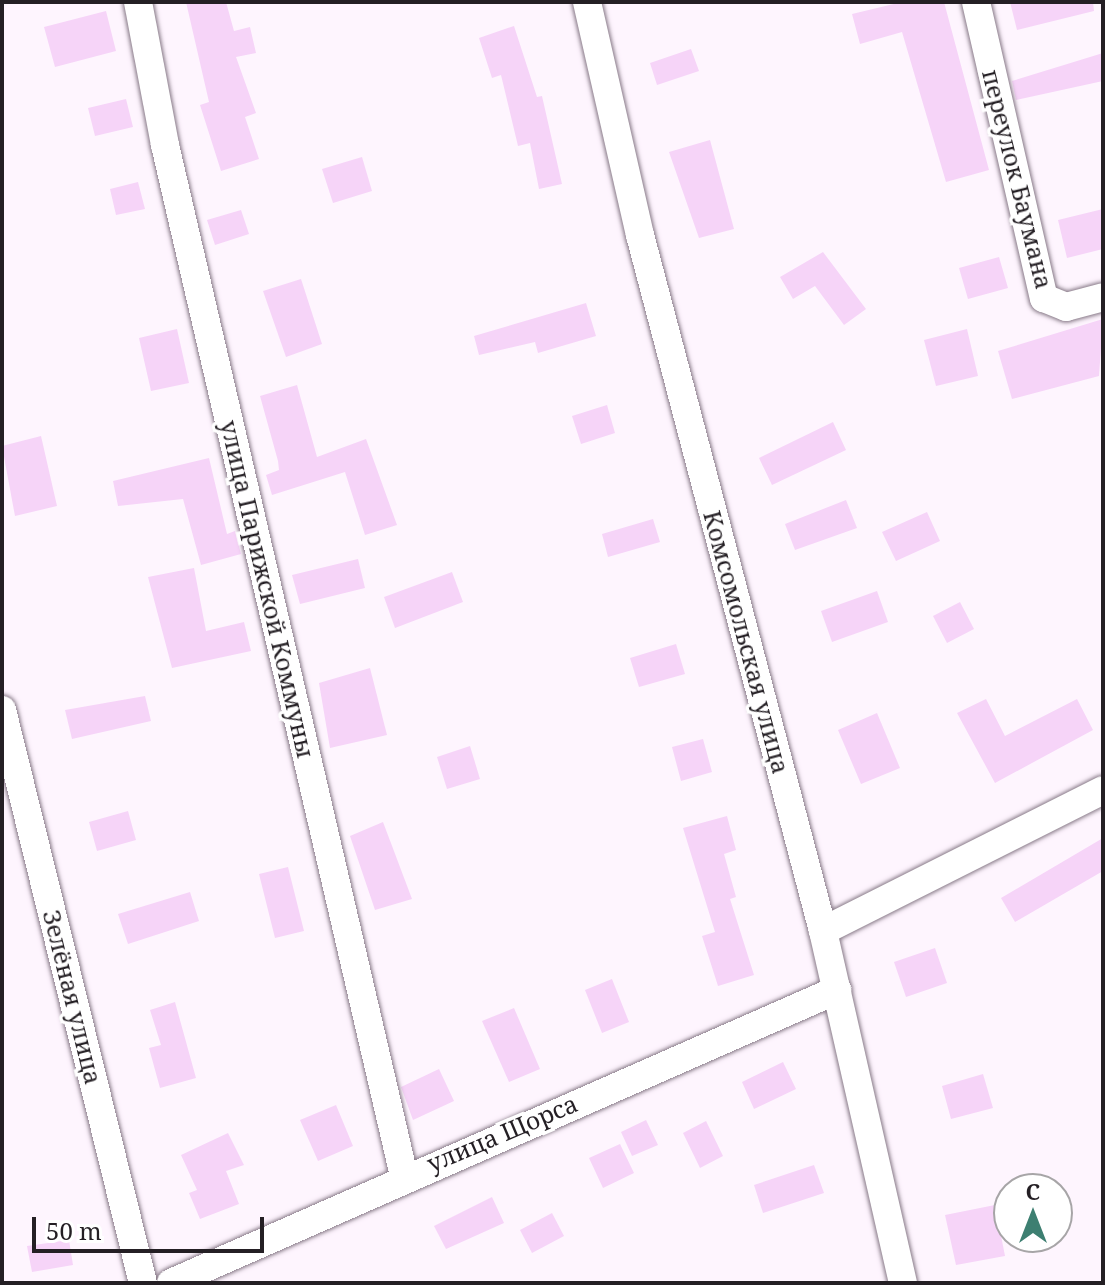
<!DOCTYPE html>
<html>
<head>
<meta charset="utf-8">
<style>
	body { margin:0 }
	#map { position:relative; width:1105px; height:1285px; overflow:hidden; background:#fef5fe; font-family:"Noto Serif",serif }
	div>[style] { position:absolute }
	.building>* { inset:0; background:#f6d4f8 }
	.roads { filter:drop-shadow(0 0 2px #887a88) drop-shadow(0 0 2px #887a88) }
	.street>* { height:28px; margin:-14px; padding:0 14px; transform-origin:14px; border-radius:14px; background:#fff }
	span { translate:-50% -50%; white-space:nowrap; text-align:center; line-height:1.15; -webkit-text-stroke:7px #fff; paint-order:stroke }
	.street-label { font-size:24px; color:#241f24 }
	.frame { position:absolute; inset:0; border:4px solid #241f24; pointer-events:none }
	.north { position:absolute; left:993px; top:1173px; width:80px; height:80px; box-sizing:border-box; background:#fff; border:2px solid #a7a5a7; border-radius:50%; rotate:0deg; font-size:22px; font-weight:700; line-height:32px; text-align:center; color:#241f24 }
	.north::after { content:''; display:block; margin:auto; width:28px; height:36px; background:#3d7f71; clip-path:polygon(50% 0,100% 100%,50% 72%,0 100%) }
	.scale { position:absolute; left:32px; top:1217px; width:232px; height:36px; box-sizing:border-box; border:4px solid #241f24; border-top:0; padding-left:10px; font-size:24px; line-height:28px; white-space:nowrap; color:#241f24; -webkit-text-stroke:6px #fff; paint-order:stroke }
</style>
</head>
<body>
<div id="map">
	<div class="building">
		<div style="clip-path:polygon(186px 2px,226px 2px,234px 31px,250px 27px,256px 53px,236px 57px,256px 113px,245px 117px,259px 159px,221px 171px,200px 105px,209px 102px)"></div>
		<div style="clip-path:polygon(902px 2px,944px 2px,989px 170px,946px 182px,902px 32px,860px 44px,852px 14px)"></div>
		<div style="clip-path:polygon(1010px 2px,1093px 2px,1094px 11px,1017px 30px)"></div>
		<div style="clip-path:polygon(106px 11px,116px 51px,55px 67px,44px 27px)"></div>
		<div style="clip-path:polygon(514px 26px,537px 97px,542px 96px,562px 184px,539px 189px,530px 143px,518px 146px,501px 75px,492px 78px,479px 38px)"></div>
		<div style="clip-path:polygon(691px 49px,699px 71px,657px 85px,650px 63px)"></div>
		<div style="clip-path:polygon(1103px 53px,1103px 81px,1016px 100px,1012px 81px)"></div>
		<div style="clip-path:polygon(126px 99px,133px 127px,95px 136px,88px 108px)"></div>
		<div style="clip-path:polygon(710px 140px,734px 229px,699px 238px,669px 152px)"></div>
		<div style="clip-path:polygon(362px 157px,372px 191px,333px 203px,322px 169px)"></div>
		<div style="clip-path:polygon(138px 182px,145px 209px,116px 215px,110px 189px)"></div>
		<div style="clip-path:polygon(1103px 209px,1103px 249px,1067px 258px,1058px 220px)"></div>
		<div style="clip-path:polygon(241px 210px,249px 234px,215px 245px,207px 220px)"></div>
		<div style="clip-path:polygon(823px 252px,866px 309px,844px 325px,815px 286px,793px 299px,780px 277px)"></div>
		<div style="clip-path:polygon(999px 257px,1008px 288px,968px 299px,959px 268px)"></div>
		<div style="clip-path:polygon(301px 279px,322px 344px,286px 357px,263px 291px)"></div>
		<div style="clip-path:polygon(586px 303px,596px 336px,538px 353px,535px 342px,479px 355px,474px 336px)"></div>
		<div style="clip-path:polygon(1103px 319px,1099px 376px,1012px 399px,998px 351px)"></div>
		<div style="clip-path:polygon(177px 329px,189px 383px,151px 391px,139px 338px)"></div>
		<div style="clip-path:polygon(967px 329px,978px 376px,936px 386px,924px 340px)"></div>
		<div style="clip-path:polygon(297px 385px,317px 457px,366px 439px,397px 525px,365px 535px,345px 472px,272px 495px,266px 475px,279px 470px,278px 461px,260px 396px)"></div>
		<div style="clip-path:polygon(607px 405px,615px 433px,581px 444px,572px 416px)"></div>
		<div style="clip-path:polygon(833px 422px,846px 450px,772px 485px,759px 458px)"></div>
		<div style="clip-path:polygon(41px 436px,57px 506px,15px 516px,2px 446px)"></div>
		<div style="clip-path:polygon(209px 458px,227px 534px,235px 531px,241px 554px,201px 565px,183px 499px,118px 506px,113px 481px)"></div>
		<div style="clip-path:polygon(846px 500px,857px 528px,795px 550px,785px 524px)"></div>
		<div style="clip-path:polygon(927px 512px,940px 541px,896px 561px,882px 532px)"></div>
		<div style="clip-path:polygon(653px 519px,660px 542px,608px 557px,602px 534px)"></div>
		<div style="clip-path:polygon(358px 559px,365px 588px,300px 604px,292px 575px)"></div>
		<div style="clip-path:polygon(194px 568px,206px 631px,244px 622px,251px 651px,172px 668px,148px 577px)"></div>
		<div style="clip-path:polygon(452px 572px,463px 602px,395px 628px,384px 597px)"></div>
		<div style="clip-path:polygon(877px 591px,888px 622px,832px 642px,821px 611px)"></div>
		<div style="clip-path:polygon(960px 602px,974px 629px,947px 643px,933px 616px)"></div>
		<div style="clip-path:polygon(676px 644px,685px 674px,639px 687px,630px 658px)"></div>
		<div style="clip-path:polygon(370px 668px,387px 735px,330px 748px,319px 683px)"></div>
		<div style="clip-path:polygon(145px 696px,151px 721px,72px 739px,65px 710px)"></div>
		<div style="clip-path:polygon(986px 699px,1005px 736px,1077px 699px,1093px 730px,995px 783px,957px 713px)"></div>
		<div style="clip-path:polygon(877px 713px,900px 768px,861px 784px,838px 730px)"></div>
		<div style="clip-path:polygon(703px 739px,712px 772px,681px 781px,672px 747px)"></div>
		<div style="clip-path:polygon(470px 746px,480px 779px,447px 789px,437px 757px)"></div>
		<div style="clip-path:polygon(128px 811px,136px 840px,97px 851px,89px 822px)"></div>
		<div style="clip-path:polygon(727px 816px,736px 850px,724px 854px,736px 897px,730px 899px,754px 975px,718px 986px,702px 936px,715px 932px,683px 828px)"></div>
		<div style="clip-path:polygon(383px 822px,412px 899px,375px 910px,350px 836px)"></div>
		<div style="clip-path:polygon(1103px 838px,1103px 871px,1015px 922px,1001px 898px)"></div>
		<div style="clip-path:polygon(288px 867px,304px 931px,275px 938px,259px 874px)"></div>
		<div style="clip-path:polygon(190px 892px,199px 921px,128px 944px,118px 914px)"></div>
		<div style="clip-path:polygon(935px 948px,947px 983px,906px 997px,894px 962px)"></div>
		<div style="clip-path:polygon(612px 979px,629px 1022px,602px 1033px,585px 990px)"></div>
		<div style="clip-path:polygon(175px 1002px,196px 1078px,160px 1088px,149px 1048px,161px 1045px,150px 1010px)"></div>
		<div style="clip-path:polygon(514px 1008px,540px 1069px,509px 1082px,482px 1021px)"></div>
		<div style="clip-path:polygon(783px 1062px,796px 1089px,754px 1109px,742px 1082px)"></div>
		<div style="clip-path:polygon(439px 1069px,454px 1101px,413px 1120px,401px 1087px)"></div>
		<div style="clip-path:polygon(983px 1074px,993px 1108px,951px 1119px,942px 1086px)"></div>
		<div style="clip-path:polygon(336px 1105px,353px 1146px,318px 1161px,300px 1120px)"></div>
		<div style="clip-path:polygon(646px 1120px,658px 1145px,632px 1156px,621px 1132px)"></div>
		<div style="clip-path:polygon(706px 1121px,723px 1156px,700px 1168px,683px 1133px)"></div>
		<div style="clip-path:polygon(228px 1133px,244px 1165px,226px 1171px,239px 1204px,200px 1219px,189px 1193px,197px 1190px,181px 1155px)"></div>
		<div style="clip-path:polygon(620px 1144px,634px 1173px,603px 1188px,589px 1158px)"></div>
		<div style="clip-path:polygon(814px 1165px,824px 1193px,763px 1213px,754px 1185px)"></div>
		<div style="clip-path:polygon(492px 1197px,504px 1223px,446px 1249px,434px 1226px)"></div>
		<div style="clip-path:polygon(995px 1205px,1005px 1256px,956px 1265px,945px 1215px)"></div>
		<div style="clip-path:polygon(552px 1213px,564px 1236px,532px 1253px,520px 1230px)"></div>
		<div style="clip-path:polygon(69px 1240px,73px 1265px,32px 1272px,27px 1246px)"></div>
	</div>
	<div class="roads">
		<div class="street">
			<div style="left:138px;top:2px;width:146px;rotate:79.3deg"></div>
			<div style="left:165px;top:145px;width:1058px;rotate:76.95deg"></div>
			<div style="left:587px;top:2px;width:239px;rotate:77.2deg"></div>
			<div style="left:640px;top:235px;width:720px;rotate:75.27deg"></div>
			<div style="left:823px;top:931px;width:361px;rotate:77.2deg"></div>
			<div style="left:976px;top:2px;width:304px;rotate:77.1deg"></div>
			<div style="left:1044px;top:298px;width:24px;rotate:22deg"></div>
			<div style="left:1066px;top:307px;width:38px;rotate:-15deg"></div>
			<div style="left:2px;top:710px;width:590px;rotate:76.18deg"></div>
			<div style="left:823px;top:931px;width:313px;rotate:-26.7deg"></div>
			<div style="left:171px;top:1283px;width:728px;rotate:-23.75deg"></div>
		</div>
	</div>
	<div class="street-label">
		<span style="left:1018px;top:179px;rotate:76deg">переулок Баумана</span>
		<span style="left:268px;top:589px;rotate:77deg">улица Парижской Коммуны</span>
		<span style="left:747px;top:642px;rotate:75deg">Комсомольская улица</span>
		<span style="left:73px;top:997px;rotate:76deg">Зелёная улица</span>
		<span style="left:502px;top:1133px;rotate:-23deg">улица Щорса</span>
	</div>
	<div class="frame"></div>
	<div class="north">С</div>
	<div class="scale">50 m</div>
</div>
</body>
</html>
